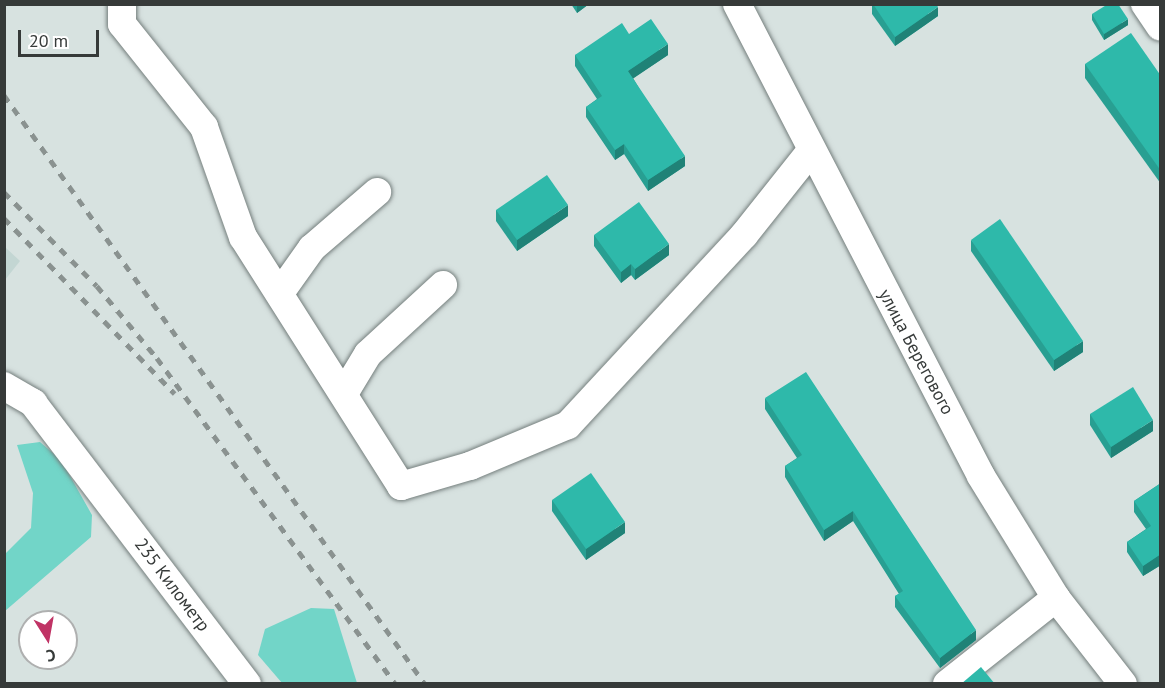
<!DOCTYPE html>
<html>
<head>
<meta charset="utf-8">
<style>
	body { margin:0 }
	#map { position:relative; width:1165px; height:688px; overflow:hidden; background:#d7e2e0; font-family:"PT Sans",sans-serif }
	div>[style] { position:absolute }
	.built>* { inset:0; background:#c3d6d3 }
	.green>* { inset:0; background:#72d5c8 }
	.roads { filter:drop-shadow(0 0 2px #757f7d) drop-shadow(0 0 2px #757f7d) }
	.minor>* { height:28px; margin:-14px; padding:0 14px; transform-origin:14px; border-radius:14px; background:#fff }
	.rail>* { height:4.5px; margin-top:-2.25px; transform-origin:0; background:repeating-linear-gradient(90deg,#8a9290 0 8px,transparent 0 16px) }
	.wall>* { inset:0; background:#289f92 }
	.shaded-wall>* { inset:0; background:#208277 }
	.building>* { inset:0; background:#2eb9aa }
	span { translate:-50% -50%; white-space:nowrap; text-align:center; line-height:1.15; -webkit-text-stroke:4.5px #fff; paint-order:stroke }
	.street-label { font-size:18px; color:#363a39 }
	.frame { position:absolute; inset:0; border:6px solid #363a39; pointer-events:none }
	.north { position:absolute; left:18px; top:610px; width:60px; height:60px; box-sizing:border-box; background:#fff; border:2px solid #afb0b0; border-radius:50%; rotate:169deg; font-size:16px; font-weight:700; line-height:24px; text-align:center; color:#363a39 }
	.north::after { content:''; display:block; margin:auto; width:21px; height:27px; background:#c03365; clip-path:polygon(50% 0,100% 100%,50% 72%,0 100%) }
	.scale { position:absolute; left:18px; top:30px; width:81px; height:27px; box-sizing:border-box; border:3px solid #363a39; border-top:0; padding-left:8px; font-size:18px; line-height:21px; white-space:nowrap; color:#363a39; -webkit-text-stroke:4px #fff; paint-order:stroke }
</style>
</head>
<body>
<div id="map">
	<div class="built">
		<div style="clip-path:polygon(5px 247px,20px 261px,5px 280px)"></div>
	</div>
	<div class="green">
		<div style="clip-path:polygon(40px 442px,61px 460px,92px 515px,91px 537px,5px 611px,5px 554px,31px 528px,33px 493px,17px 445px)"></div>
		<div style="clip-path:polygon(311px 608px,334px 609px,357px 683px,282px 683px,258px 655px,265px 629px)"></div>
	</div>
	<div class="roads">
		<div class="minor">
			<div style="left:122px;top:4px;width:20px;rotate:90deg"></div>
			<div style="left:122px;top:24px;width:132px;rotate:51.5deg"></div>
			<div style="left:204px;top:127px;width:117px;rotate:70.5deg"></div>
			<div style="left:243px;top:237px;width:295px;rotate:57.6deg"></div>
			<div style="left:401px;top:486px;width:72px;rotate:-16.2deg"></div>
			<div style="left:470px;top:466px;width:106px;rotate:-22.7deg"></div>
			<div style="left:568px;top:425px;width:259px;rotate:-47.2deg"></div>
			<div style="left:744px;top:235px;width:106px;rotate:-51.5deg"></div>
			<div style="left:737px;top:4px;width:531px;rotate:62.66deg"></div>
			<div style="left:981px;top:476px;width:143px;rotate:58.4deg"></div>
			<div style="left:1056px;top:598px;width:109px;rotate:52.1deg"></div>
			<div style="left:1145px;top:4px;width:27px;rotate:56deg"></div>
			<div style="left:280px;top:293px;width:55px;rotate:-54.6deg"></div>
			<div style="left:312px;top:248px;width:86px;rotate:-40.7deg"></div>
			<div style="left:4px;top:386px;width:34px;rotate:30deg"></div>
			<div style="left:33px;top:403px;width:353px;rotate:52.7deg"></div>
			<div style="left:345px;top:392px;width:44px;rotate:-58.8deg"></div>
			<div style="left:368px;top:354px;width:102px;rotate:-42.6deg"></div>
			<div style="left:947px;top:684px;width:139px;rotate:-38.3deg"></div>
		</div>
	</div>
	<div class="rail">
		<div style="left:4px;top:95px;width:724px;rotate:54.44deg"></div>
		<div style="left:4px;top:192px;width:132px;rotate:45.3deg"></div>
		<div style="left:97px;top:286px;width:94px;rotate:50.2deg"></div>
		<div style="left:157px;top:358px;width:404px;rotate:53.8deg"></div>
		<div style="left:4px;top:218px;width:245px;rotate:45.8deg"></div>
	</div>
	<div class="wall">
		<div style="clip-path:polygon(571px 4px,589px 4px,577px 13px)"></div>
		<div style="clip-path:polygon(872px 4px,938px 16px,895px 46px,872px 14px)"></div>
		<div style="clip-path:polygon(1092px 14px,1128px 25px,1104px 40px,1092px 20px)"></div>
		<div style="clip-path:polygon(629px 34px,668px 55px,633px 78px,685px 166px,648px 191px,624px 154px,615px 160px,586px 117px,586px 107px,597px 99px,575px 66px,575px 55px)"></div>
		<div style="clip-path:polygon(1085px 64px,1161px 76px,1161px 184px,1085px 78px)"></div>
		<div style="clip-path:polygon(496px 210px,568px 216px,517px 251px,496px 221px)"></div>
		<div style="clip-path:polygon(594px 235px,669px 255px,635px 280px,631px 275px,621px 283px,594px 246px)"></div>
		<div style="clip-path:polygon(971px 240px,1083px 352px,1054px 371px,971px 251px)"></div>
		<div style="clip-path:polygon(765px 398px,976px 640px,940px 668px,895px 607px,895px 596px,899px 594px,853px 521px,824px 541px,785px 477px,785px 466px,797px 458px,765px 409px)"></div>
		<div style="clip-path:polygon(1090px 414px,1153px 431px,1111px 458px,1090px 425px)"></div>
		<div style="clip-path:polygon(1161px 483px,1161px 565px,1143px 576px,1127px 552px,1127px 542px,1146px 529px,1134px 512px,1134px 501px)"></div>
		<div style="clip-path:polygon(552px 500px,625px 533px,586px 560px,552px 511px)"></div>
	</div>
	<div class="shaded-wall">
		<div style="clip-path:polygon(577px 4px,589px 4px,577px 13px)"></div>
		<div style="clip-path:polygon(938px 7px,938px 16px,895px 46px,895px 37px)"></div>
		<div style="clip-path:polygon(1128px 19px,1128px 25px,1104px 40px,1104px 34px)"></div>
		<div style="clip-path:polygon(668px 44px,668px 55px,628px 82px,628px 71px)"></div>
		<div style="clip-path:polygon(624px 144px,624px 154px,615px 160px,615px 150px)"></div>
		<div style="clip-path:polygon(685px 156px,685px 166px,648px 191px,648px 180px)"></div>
		<div style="clip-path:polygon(568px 205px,568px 216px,517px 251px,517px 240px)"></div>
		<div style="clip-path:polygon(669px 244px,669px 255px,635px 280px,635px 269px)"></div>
		<div style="clip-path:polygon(631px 264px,631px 275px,621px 283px,621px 272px)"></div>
		<div style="clip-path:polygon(1083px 341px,1083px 352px,1054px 371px,1054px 360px)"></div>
		<div style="clip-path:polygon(1153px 420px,1153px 431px,1111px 458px,1111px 447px)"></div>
		<div style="clip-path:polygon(853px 511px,853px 521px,824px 541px,824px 530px)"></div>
		<div style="clip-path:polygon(625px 522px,625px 533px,586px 560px,586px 549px)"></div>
		<div style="clip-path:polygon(1161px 554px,1161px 565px,1143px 576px,1143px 566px)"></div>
		<div style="clip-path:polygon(976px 630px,976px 640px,940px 668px,940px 658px)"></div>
	</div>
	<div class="building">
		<div style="clip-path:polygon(873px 4px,936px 4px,938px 7px,895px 37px)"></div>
		<div style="clip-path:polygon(1108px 4px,1118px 4px,1128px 19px,1104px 34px,1092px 14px)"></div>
		<div style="clip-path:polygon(651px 19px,668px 44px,628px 71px,685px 156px,648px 180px,624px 144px,615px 150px,586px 107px,602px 96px,575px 55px,622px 23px,629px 34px)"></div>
		<div style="clip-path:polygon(1131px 33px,1161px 76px,1161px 171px,1085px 64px)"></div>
		<div style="clip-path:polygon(547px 175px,568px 205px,517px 240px,496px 210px)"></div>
		<div style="clip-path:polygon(639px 202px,669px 244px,635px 269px,631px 264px,621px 272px,594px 235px)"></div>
		<div style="clip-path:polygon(1000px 219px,1083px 341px,1054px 360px,971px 240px)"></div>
		<div style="clip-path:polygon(806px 372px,976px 630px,940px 658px,895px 596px,903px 591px,853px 511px,824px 530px,785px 466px,802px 455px,765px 398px)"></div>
		<div style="clip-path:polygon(1133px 387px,1153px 420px,1111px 447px,1090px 414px)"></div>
		<div style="clip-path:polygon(591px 473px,625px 522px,586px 549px,552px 500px)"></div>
		<div style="clip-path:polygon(1161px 483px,1161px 554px,1143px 566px,1127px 542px,1151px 526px,1134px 501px)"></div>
		<div style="clip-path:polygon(981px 667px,995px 684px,961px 684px)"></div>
	</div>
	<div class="street-label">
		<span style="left:916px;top:352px;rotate:62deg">улица Берегового</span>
		<span style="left:172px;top:585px;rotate:53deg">235 Километр</span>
	</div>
	<div class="frame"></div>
	<div class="north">С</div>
	<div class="scale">20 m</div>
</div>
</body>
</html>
